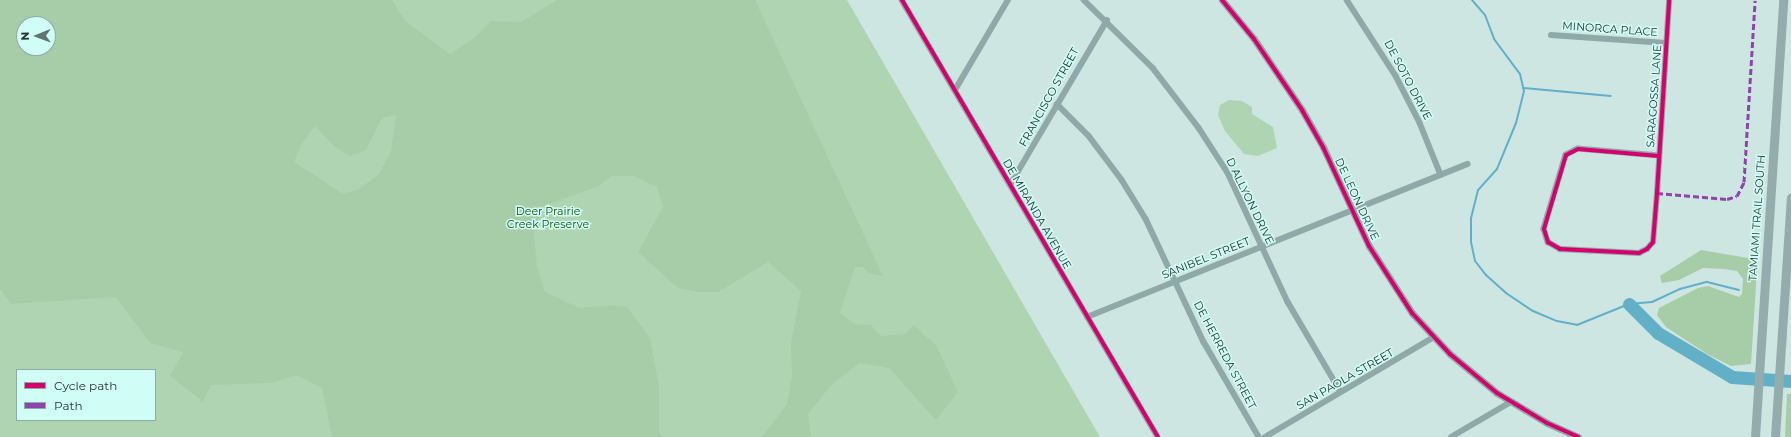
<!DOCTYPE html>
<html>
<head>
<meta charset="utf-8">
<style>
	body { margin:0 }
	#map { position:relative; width:1791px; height:437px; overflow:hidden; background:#cee6e2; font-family:Montserrat,sans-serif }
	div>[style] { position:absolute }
	.green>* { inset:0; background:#afd4b2 }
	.forest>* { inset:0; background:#a6cda8 }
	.stream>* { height:2px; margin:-1px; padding:0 1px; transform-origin:1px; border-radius:1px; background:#62afc8 }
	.river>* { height:13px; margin:-6.5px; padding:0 6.5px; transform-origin:6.5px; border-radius:6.5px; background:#62afc8 }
	.minor>* { height:5.5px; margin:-2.75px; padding:0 2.75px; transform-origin:2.75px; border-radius:2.75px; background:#8fa9a9 }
	.tertiary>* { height:7px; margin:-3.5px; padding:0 3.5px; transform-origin:3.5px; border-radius:3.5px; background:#8fa9a9 }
	.primary>* { height:9px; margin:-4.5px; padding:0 4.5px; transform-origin:4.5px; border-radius:4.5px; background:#95acac }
	.quiet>* { height:3px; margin-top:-1.5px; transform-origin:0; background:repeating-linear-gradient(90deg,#8e44ad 0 6px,transparent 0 9px) }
	.cycleway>* { height:4px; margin:-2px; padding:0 2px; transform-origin:2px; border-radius:2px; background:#d6006c }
	span { translate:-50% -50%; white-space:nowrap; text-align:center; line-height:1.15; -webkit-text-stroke:3px #d0fdf5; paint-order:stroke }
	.street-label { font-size:11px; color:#253633 }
	.park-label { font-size:11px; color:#1d4e0b }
	.legend { position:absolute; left:16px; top:369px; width:140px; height:52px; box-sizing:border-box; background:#d0fdf5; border:1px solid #8cada7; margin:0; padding:5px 7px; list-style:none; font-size:12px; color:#253633 }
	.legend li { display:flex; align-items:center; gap:8px; height:20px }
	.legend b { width:20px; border:1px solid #8cada7 }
	.north { position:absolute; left:16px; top:16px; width:40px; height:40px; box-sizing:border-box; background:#d0fdf5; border:1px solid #8cada7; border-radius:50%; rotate:269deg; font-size:11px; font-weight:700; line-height:16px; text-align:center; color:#253633 }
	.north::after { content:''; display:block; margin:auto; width:14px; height:18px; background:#607470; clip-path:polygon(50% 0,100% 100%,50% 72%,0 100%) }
</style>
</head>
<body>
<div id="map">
	<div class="green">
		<div style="clip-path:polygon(evenodd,0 0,847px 0,1100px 437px,0 437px,0 0,24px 24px,48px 24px,48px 48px,24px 48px,24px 24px,0 0,17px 370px,155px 370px,155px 420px,17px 420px,17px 370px)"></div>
		<div style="clip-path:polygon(1229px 100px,1242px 101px,1252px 107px,1252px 114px,1273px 127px,1277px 148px,1258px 156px,1244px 154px,1225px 131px,1218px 115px,1220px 105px)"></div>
	</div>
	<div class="forest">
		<div style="clip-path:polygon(evenodd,0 0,392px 0,405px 21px,450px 54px,474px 38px,491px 21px,521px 22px,557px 0,755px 0,883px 276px,868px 273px,863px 267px,855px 267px,840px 313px,855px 324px,871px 325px,881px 336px,906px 334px,913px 325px,936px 345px,958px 392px,936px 420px,889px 368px,860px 363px,833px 383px,808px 414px,811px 437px,762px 437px,787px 404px,792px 376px,791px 342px,801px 291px,768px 262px,718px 292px,698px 292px,678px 288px,638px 252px,663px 207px,657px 187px,633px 176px,611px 176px,599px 186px,543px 206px,534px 234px,537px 267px,545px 292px,580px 308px,612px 305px,627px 307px,650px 338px,659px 387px,659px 432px,663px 437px,332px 437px,322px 388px,296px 375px,272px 383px,211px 385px,203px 402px,170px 376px,183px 352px,150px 343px,116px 297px,11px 304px,0 289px,0 0,24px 24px,48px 24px,48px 48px,24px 48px,24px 24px,0 0,396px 115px,391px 151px,379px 174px,359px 189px,343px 194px,294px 162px,301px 145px,315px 126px,336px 148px,350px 156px,366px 150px,382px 118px,396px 115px)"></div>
		<div style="clip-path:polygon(1701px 250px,1748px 258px,1757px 270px,1751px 364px,1731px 366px,1707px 354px,1666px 327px,1657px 315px,1659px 308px,1698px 288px,1708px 286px,1739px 297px,1742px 294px,1743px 279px,1737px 271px,1724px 269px,1703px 268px,1679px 280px,1662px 283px,1660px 276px)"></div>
		<div style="clip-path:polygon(1787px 394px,1791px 394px,1791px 437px,1785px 437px)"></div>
	</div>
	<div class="stream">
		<div style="left:1472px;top:0;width:20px;rotate:49deg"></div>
		<div style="left:1485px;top:15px;width:26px;rotate:69deg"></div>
		<div style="left:1494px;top:39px;width:44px;rotate:53.4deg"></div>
		<div style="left:1520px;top:74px;width:17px;rotate:77deg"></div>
		<div style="left:1524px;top:91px;width:33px;rotate:104deg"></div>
		<div style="left:1516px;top:123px;width:50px;rotate:112.4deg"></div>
		<div style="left:1497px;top:169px;width:28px;rotate:132deg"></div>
		<div style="left:1478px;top:190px;width:29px;rotate:104deg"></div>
		<div style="left:1471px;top:218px;width:24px;rotate:90deg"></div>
		<div style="left:1471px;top:242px;width:19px;rotate:78deg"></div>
		<div style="left:1475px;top:261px;width:18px;rotate:52deg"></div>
		<div style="left:1486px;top:275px;width:27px;rotate:42deg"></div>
		<div style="left:1506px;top:293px;width:32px;rotate:34deg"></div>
		<div style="left:1533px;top:311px;width:26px;rotate:23deg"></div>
		<div style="left:1557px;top:321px;width:20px;rotate:11deg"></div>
		<div style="left:1577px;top:325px;width:56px;rotate:-22deg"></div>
		<div style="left:1629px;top:304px;width:23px;rotate:-5deg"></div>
		<div style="left:1652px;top:302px;width:31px;rotate:-25deg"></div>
		<div style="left:1680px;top:289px;width:28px;rotate:-15deg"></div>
		<div style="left:1707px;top:282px;width:33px;rotate:14deg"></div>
		<div style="left:1523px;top:88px;width:88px;rotate:5.2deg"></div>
	</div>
	<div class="river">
		<div style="left:1629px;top:304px;width:41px;rotate:45deg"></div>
		<div style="left:1658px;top:333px;width:86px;rotate:30.7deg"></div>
		<div style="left:1732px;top:377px;width:59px;rotate:3.9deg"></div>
	</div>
	<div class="minor">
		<div style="left:902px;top:0;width:506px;rotate:59.64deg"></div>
		<div style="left:1084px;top:0;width:97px;rotate:44.6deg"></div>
		<div style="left:1153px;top:68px;width:76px;rotate:52.5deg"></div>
		<div style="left:1199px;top:128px;width:54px;rotate:57.2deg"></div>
		<div style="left:1228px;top:173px;width:142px;rotate:65.1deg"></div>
		<div style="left:1288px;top:302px;width:104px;rotate:59.5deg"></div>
		<div style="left:1347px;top:0;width:90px;rotate:57.2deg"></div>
		<div style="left:1396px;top:76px;width:53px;rotate:62.9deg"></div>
		<div style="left:1420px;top:123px;width:56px;rotate:68deg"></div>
		<div style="left:1551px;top:35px;width:115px;rotate:4deg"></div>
		<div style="left:955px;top:90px;width:104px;rotate:-59.5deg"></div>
		<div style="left:1057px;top:104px;width:45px;rotate:45deg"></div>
		<div style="left:1089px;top:136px;width:55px;rotate:53.1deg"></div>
		<div style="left:1122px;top:180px;width:46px;rotate:58.4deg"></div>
		<div style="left:1146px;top:219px;width:136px;rotate:64.8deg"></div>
		<div style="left:1204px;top:342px;width:110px;rotate:59.9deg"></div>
		<div style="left:1659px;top:156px;width:81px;rotate:-175.1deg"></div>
		<div style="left:1578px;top:149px;width:13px;rotate:153deg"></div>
		<div style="left:1566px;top:155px;width:77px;rotate:106.6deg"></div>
		<div style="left:1544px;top:229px;width:14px;rotate:73deg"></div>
		<div style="left:1548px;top:242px;width:14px;rotate:30deg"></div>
		<div style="left:1560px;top:249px;width:79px;rotate:2.9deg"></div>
		<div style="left:1639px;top:253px;width:9px;rotate:-27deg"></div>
		<div style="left:1647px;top:249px;width:9px;rotate:-49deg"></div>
		<div style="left:1653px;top:242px;width:49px;rotate:-85.3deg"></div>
		<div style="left:1657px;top:193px;width:193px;rotate:-86.4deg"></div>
		<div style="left:1010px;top:185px;width:191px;rotate:-59.5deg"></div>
		<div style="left:1087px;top:317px;width:410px;rotate:-21.9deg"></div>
		<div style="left:1265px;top:437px;width:196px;rotate:-30.6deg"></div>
		<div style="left:1451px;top:437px;width:69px;rotate:-30.3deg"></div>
	</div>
	<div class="tertiary">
		<div style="left:1222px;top:0;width:50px;rotate:50.6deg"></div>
		<div style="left:1254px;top:39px;width:86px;rotate:55.9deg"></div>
		<div style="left:1302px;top:110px;width:43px;rotate:60.4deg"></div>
		<div style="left:1323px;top:147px;width:109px;rotate:65.1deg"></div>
		<div style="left:1369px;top:246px;width:80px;rotate:57.3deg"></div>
		<div style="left:1412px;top:313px;width:56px;rotate:47.2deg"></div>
		<div style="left:1450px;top:354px;width:61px;rotate:39.7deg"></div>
		<div style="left:1497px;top:393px;width:58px;rotate:31deg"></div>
		<div style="left:1547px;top:423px;width:34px;rotate:24deg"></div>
	</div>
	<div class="primary">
		<div style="left:1755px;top:437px;width:438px;rotate:-86.3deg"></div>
		<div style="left:1775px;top:437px;width:240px;rotate:-86.2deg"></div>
	</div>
	<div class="quiet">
		<div style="left:1657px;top:193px;width:70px;rotate:4.9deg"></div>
		<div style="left:1727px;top:199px;width:10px;rotate:-17deg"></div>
		<div style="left:1737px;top:196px;width:16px;rotate:-63deg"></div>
		<div style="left:1744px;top:182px;width:182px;rotate:-86.5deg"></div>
	</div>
	<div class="cycleway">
		<div style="left:902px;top:0;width:506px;rotate:59.64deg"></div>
		<div style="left:1222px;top:0;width:50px;rotate:50.6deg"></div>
		<div style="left:1254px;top:39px;width:86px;rotate:55.9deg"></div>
		<div style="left:1302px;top:110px;width:43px;rotate:60.4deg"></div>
		<div style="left:1323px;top:147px;width:109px;rotate:65.1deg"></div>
		<div style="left:1369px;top:246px;width:80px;rotate:57.3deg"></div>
		<div style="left:1412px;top:313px;width:56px;rotate:47.2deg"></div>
		<div style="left:1450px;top:354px;width:61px;rotate:39.7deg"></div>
		<div style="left:1497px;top:393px;width:58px;rotate:31deg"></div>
		<div style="left:1547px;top:423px;width:34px;rotate:24deg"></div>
		<div style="left:1659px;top:156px;width:81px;rotate:-175.1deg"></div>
		<div style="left:1578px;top:149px;width:13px;rotate:153deg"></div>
		<div style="left:1566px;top:155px;width:77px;rotate:106.6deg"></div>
		<div style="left:1544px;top:229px;width:14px;rotate:73deg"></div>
		<div style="left:1548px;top:242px;width:14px;rotate:30deg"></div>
		<div style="left:1560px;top:249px;width:79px;rotate:2.9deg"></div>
		<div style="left:1639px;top:253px;width:9px;rotate:-27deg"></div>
		<div style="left:1647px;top:249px;width:9px;rotate:-49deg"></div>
		<div style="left:1653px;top:242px;width:49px;rotate:-85.3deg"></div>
		<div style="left:1657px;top:193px;width:193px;rotate:-86.4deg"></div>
	</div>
	<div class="street-label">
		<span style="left:1610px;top:29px;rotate:4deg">MINORCA PLACE</span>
		<span style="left:1408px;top:80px;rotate:62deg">DE SOTO DRIVE</span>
		<span style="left:1654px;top:96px;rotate:-86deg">SARAGOSSA LANE</span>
		<span style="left:1049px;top:97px;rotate:-61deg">FRANCISCO STREET</span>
		<span style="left:1357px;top:199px;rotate:65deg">DE LEON DRIVE</span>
		<span style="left:1250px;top:201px;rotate:64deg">D ALLYON DRIVE</span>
		<span style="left:1037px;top:214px;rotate:60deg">DE MIRANDA AVENUE</span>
		<span style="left:1757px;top:218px;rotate:-86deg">TAMIAMI TRAIL SOUTH</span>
		<span style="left:1206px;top:258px;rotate:-22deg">SANIBEL STREET</span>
		<span style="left:1225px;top:355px;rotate:62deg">DE HERREDA STREET</span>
		<span style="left:1345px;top:379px;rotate:-30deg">SAN PAOLA STREET</span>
	</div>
	<div class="park-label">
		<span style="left:548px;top:218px">Deer Prairie<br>Creek Preserve</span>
	</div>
	<ul class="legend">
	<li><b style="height:5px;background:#d6006c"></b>Cycle path</li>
	<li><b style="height:5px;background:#8e44ad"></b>Path</li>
	</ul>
	<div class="north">N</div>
</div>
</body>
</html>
